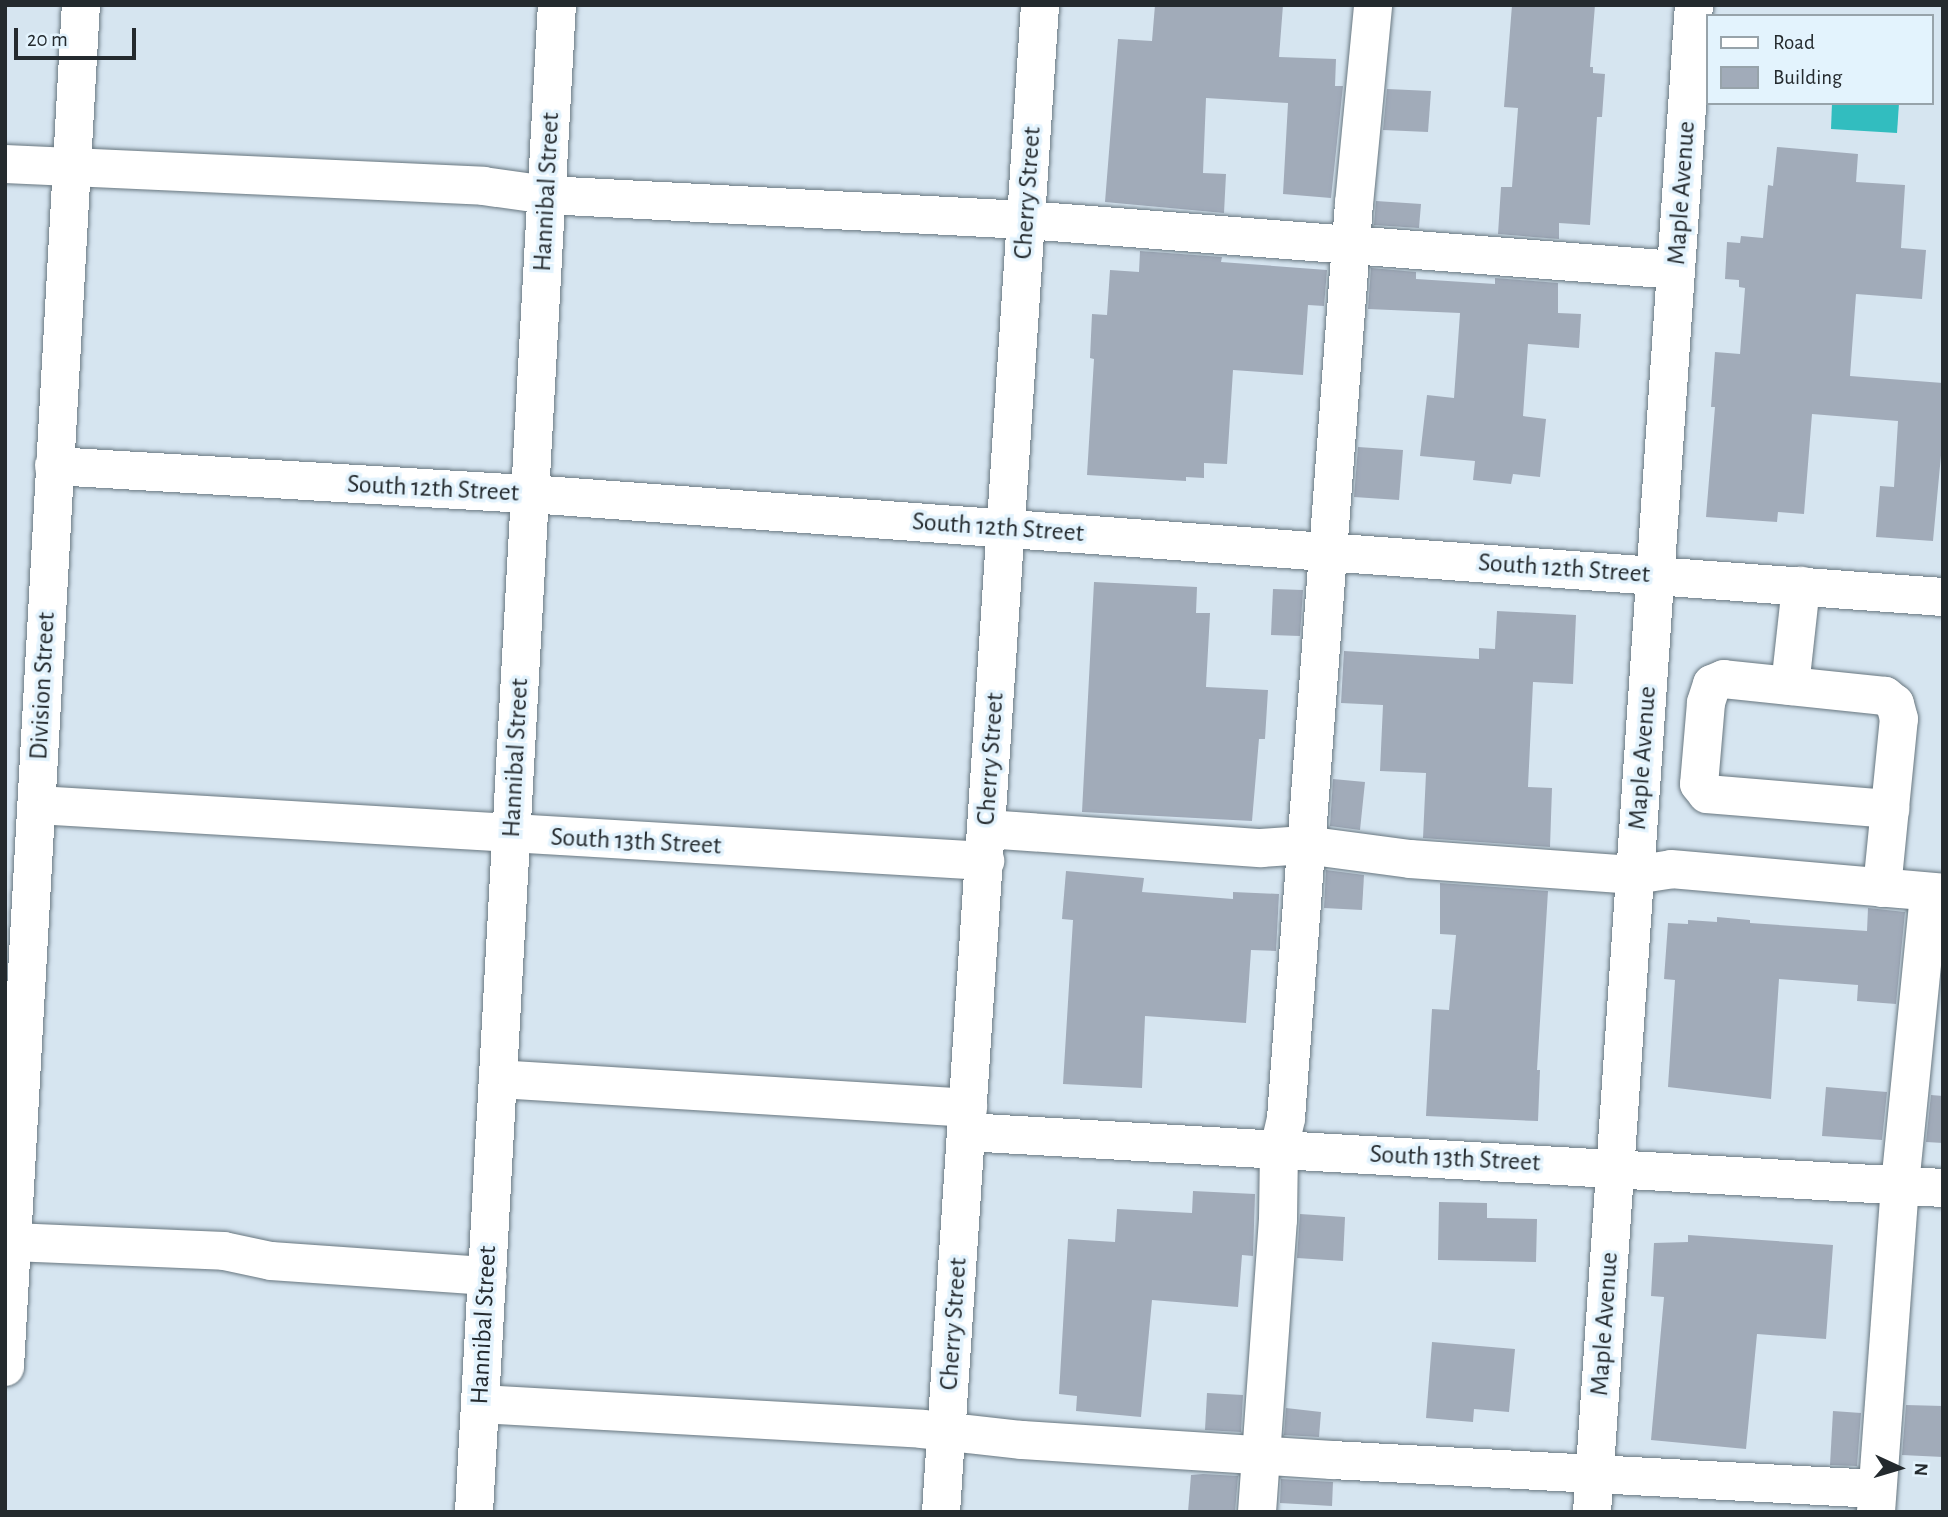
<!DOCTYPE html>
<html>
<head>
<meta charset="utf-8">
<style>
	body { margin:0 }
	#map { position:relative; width:1948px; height:1517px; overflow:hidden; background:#d6e5f0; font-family:"Alegreya Sans",sans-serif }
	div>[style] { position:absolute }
	.water>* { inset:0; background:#32bdbf }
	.building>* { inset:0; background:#a1abb9 }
	.roads { filter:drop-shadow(0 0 2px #687780) drop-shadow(0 0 2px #687780) }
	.minor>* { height:38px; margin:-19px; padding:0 19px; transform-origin:19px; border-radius:19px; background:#fff }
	span { translate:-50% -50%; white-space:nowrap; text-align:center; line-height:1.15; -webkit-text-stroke:7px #e3f3fd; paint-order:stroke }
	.street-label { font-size:26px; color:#242a2e }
	.frame { position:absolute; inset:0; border:7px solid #242a2e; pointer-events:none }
	.legend { position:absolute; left:1706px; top:14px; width:228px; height:91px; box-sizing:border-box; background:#e3f3fd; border:2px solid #97a3aa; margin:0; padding:9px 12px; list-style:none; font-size:21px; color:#242a2e }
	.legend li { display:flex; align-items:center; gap:14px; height:35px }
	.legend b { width:35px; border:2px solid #97a3aa }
	.north { position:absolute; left:1864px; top:1433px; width:70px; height:70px; -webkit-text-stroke:5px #e3f3fd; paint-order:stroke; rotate:94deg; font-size:19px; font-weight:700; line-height:28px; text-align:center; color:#242a2e }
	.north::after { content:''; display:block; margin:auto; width:24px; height:32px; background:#242a2e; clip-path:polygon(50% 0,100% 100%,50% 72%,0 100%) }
	.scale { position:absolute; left:14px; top:28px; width:122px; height:32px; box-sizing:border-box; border:4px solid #242a2e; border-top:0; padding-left:9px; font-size:21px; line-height:24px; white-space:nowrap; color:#242a2e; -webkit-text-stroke:5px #e3f3fd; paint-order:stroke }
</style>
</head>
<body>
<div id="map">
	<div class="water">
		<div style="clip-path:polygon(1832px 103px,1899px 103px,1897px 133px,1831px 129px)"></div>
	</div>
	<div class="building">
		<div style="clip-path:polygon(1155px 5px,1283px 5px,1279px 57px,1336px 59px,1335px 86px,1343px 86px,1331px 198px,1283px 194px,1288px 103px,1206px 98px,1203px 173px,1226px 174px,1224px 213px,1105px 202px,1118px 39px,1152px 41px)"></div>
		<div style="clip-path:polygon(1512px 5px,1595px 5px,1590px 67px,1593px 67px,1593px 73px,1605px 74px,1602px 117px,1597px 117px,1590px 225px,1559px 223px,1559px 239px,1498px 234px,1501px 187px,1512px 187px,1518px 108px,1504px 107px)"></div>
		<div style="clip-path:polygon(1387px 89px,1431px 91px,1428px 132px,1383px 130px)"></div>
		<div style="clip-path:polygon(1777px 147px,1858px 154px,1856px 182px,1905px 185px,1901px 248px,1926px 250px,1922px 299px,1856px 294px,1850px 376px,1943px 383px,1943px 434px,1933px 541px,1876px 537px,1880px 486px,1894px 487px,1898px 421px,1812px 414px,1804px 514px,1778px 512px,1777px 522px,1706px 517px,1715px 407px,1711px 407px,1715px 352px,1740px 354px,1745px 288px,1739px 287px,1739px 280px,1725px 279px,1727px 242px,1740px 243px,1741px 236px,1763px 238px,1768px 185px,1773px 186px)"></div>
		<div style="clip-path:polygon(1376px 201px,1421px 204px,1419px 228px,1374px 225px)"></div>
		<div style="clip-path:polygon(1140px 251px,1222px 257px,1221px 262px,1327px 270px,1324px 306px,1308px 305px,1303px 375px,1233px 370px,1227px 464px,1204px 463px,1204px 478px,1186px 477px,1186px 481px,1087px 475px,1094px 359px,1090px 358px,1092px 314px,1107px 315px,1110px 270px,1139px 272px)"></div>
		<div style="clip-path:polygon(1371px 268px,1416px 272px,1416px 279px,1495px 284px,1495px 278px,1558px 283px,1558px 313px,1581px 314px,1579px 348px,1528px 344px,1523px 416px,1546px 419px,1540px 477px,1513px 474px,1511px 484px,1473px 480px,1475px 461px,1420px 456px,1427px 395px,1454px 398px,1460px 313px,1368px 309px)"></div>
		<div style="clip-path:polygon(1358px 447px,1403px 450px,1399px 500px,1354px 497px)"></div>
		<div style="clip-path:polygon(1094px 582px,1197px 587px,1196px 613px,1210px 613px,1206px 687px,1268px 690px,1265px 739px,1259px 739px,1252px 821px,1082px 812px)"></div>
		<div style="clip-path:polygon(1273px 589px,1303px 590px,1300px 636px,1271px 635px)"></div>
		<div style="clip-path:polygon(1497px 611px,1576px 615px,1573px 684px,1533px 682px,1528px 787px,1552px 788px,1550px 847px,1423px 838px,1426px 773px,1380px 771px,1383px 705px,1341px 703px,1344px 651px,1479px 659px,1479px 648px,1495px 649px)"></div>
		<div style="clip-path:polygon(1333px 779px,1365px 782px,1360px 830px,1330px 826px)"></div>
		<div style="clip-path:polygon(1326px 870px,1364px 875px,1362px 910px,1324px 908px)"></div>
		<div style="clip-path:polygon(1066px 871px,1144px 878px,1142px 892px,1233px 899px,1233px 892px,1279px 894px,1276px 951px,1251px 950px,1246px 1023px,1145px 1016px,1142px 1088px,1063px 1084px,1073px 920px,1062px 919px)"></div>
		<div style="clip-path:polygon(1440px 883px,1548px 891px,1537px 1070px,1540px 1070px,1538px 1121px,1426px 1116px,1432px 1009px,1449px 1010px,1456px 935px,1440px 934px)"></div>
		<div style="clip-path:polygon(1868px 908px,1905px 912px,1896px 1004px,1857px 1001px,1858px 985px,1779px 979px,1771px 1099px,1668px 1087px,1675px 980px,1664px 979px,1668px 923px,1688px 924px,1688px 920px,1717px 922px,1717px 917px,1750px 920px,1750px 923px,1867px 931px)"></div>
		<div style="clip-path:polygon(1826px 1087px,1887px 1092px,1882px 1140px,1822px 1136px)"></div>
		<div style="clip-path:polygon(1931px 1095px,1943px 1096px,1943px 1143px,1926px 1142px)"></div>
		<div style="clip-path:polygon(1193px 1191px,1255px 1194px,1253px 1256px,1242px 1255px,1238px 1307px,1152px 1300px,1141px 1417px,1076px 1411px,1077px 1396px,1059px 1394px,1068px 1239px,1115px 1242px,1117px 1209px,1192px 1213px)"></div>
		<div style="clip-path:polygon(1439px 1202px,1487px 1203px,1487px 1218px,1537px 1219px,1536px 1262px,1438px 1260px)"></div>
		<div style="clip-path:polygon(1300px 1214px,1345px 1217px,1343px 1261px,1297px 1258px)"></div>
		<div style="clip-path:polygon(1688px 1235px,1833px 1245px,1826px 1339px,1757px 1334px,1746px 1449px,1651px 1440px,1664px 1297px,1651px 1296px,1654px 1243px,1688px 1242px)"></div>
		<div style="clip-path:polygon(1432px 1342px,1515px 1349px,1509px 1412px,1474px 1409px,1473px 1422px,1426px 1418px)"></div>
		<div style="clip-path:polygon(1207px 1393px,1243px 1395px,1241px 1432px,1205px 1430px)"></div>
		<div style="clip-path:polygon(1906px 1405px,1943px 1406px,1943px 1457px,1902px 1455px)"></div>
		<div style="clip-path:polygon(1286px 1408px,1321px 1412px,1319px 1437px,1284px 1435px)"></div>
		<div style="clip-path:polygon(1833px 1411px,1861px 1413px,1857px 1466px,1830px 1465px)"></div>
		<div style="clip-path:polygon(1203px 1474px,1238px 1476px,1235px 1512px,1188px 1512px,1191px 1475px)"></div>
		<div style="clip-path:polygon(1281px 1479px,1333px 1482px,1332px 1506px,1280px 1503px)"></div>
	</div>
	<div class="roads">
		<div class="minor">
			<div style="left:5px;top:164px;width:479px;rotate:2.6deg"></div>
			<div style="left:483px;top:186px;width:65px;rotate:8deg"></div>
			<div style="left:547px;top:195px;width:480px;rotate:3deg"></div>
			<div style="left:1026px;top:220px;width:652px;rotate:4.4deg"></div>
			<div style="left:54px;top:466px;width:477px;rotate:3.4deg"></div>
			<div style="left:530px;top:494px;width:1417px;rotate:4.17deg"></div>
			<div style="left:1790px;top:686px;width:101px;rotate:-83.7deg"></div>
			<div style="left:37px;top:805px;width:950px;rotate:3.38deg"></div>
			<div style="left:986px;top:829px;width:276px;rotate:4deg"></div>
			<div style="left:1261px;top:848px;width:44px;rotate:-3.9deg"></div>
			<div style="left:1305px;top:845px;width:106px;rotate:7.6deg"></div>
			<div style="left:1410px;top:859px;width:226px;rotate:4.1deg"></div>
			<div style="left:1635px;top:875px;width:36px;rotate:-9deg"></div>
			<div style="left:1671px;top:869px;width:273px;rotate:5deg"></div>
			<div style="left:1882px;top:888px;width:170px;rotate:-84.3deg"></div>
			<div style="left:1899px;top:719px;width:16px;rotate:-105deg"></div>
			<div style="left:1895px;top:704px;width:13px;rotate:-141deg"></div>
			<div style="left:1885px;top:696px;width:162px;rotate:-174deg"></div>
			<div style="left:1724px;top:679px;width:13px;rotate:157deg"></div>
			<div style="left:1712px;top:684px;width:20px;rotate:108deg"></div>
			<div style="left:1706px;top:703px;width:81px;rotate:94.9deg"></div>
			<div style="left:1699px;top:784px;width:13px;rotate:51deg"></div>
			<div style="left:1707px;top:794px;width:184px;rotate:4.7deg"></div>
			<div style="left:498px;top:1079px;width:471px;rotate:3.5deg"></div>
			<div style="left:966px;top:1132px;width:979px;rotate:3.28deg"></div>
			<div style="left:12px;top:1242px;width:212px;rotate:2.4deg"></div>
			<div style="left:224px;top:1251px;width:48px;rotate:12deg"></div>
			<div style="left:271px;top:1261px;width:217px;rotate:4deg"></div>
			<div style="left:5px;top:1367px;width:1364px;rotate:-86.81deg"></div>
			<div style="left:480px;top:1404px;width:443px;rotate:3.2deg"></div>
			<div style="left:922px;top:1429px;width:101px;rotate:6.3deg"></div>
			<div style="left:1022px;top:1440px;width:311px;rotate:3.7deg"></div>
			<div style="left:1332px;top:1460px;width:546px;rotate:3.05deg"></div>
			<div style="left:474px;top:1512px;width:1509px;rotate:-86.85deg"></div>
			<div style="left:941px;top:1512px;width:1510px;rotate:-86.24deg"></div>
			<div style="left:1257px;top:1512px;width:293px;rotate:-85.9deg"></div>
			<div style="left:1278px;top:1220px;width:71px;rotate:-89.2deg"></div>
			<div style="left:1279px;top:1149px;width:32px;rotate:-77deg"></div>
			<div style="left:1286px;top:1118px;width:917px;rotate:-85.75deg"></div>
			<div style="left:1354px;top:204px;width:200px;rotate:-84.5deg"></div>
			<div style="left:1592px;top:1512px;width:1510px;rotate:-86.13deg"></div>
			<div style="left:1876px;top:1512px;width:328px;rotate:-85.8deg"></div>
			<div style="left:1900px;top:1185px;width:294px;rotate:-84.3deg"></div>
		</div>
	</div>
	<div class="street-label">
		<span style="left:547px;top:192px;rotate:-87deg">Hannibal Street</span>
		<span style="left:1028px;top:193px;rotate:-86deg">Cherry Street</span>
		<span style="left:1682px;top:193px;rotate:-86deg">Maple Avenue</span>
		<span style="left:433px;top:489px;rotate:3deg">South 12th Street</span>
		<span style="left:998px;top:528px;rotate:4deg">South 12th Street</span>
		<span style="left:1564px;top:569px;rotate:4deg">South 12th Street</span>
		<span style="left:43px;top:686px;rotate:-87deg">Division Street</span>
		<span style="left:516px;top:758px;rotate:-87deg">Hannibal Street</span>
		<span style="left:1643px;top:758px;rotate:-86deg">Maple Avenue</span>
		<span style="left:991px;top:759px;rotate:-86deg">Cherry Street</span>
		<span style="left:636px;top:842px;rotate:3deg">South 13th Street</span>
		<span style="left:1455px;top:1159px;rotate:3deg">South 13th Street</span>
		<span style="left:954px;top:1324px;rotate:-86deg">Cherry Street</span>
		<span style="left:1605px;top:1324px;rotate:-86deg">Maple Avenue</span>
		<span style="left:484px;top:1325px;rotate:-87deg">Hannibal Street</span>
	</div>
	<div class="frame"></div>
	<ul class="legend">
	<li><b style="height:9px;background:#fff"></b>Road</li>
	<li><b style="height:19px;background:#a1abb9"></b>Building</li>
	</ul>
	<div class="north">N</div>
	<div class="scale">20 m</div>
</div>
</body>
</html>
